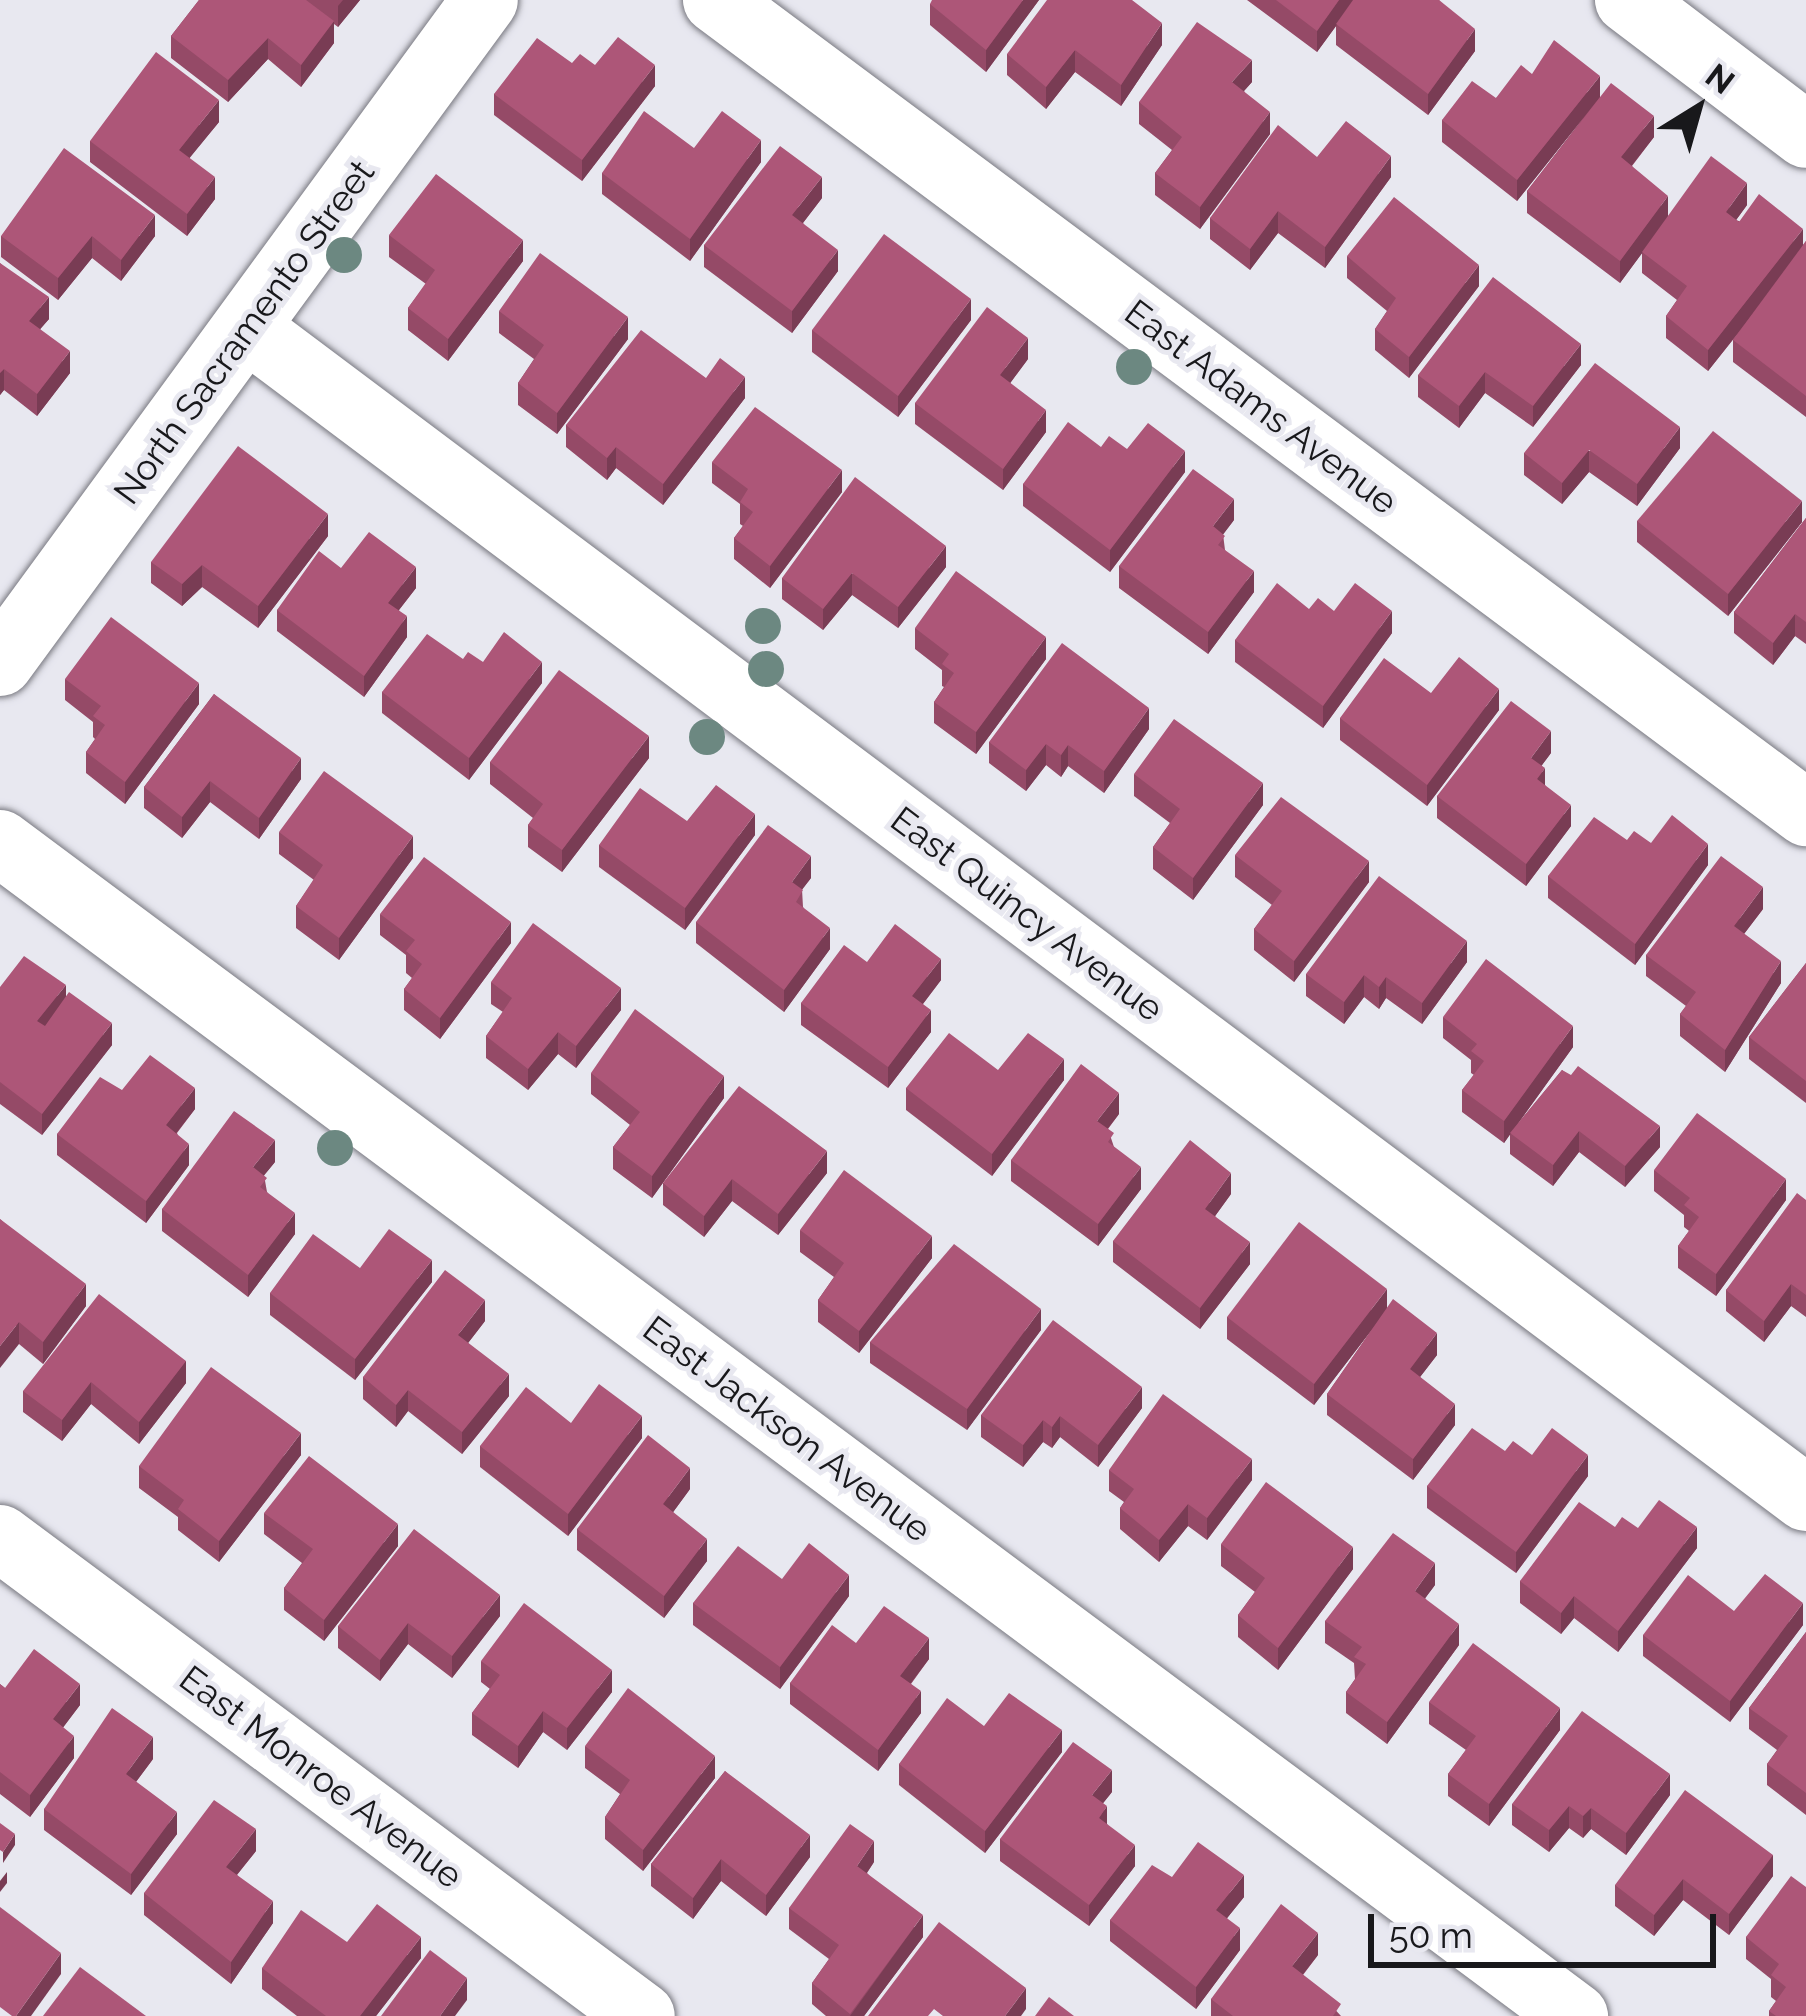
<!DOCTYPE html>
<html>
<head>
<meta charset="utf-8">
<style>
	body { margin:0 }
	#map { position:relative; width:1806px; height:2016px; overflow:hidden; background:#e8e8f0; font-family:Raleway,sans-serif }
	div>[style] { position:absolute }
	.roads { filter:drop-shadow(0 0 3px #797981) drop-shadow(0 0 3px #797981) }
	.minor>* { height:66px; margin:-33px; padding:0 33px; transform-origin:33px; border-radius:33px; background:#fff }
	.trees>* { width:36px; height:36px; margin:-18px; border-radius:50%; background:#6c8881 }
	.wall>* { inset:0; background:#954a67 }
	.shaded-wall>* { inset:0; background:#793c54 }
	.building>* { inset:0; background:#ad5678 }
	span { translate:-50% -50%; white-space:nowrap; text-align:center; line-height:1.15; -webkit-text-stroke:10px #e8e8f0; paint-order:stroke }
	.street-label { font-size:36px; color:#18181b }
	.north { position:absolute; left:1638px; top:48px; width:120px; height:120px; -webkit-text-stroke:9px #e8e8f0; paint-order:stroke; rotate:37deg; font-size:33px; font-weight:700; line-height:48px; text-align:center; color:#18181b }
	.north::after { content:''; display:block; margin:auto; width:42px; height:54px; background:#18181b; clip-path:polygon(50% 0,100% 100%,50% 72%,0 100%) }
	.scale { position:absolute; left:1368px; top:1914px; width:348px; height:54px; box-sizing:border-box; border:6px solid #18181b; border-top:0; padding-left:15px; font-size:36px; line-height:42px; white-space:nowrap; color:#18181b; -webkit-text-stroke:9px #e8e8f0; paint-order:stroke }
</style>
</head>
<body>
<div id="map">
	<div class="roads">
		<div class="minor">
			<div style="left:716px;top:0;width:1360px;rotate:36.72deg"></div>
			<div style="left:1628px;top:0;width:223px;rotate:37.2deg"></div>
			<div style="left:249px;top:330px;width:1946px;rotate:36.88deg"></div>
			<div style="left:0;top:663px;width:821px;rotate:-53.81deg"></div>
			<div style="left:0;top:843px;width:1964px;rotate:36.68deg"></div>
			<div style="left:0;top:1538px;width:800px;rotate:36.67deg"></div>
		</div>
	</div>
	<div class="trees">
		<div style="left:344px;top:255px"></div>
		<div style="left:1134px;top:367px"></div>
		<div style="left:763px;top:626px"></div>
		<div style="left:766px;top:669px"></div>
		<div style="left:707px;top:737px"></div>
		<div style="left:335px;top:1148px"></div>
	</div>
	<div class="wall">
		<div style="clip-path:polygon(199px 0,360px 0,338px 27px,334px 24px,334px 43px,301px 87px,268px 59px,228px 102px,171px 58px,171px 36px)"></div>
		<div style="clip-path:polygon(1039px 0,986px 72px,930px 25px,930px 4px)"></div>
		<div style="clip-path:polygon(1247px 0,1439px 0,1475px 51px,1428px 115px,1336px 45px,1336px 26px,1317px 52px)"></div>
		<div style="clip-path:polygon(1162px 45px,1121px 106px,1075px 72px,1046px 109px,1007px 75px,1007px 54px)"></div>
		<div style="clip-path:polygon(572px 63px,595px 65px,655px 86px,582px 181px,494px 115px,494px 94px)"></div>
		<div style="clip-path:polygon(1532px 74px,1600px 97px,1654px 137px,1632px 166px,1668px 216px,1747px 205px,1736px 220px,1803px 245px,1806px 241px,1806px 417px,1733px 362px,1733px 340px,1740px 331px,1708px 371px,1666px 338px,1666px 316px,1677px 300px,1642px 273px,1642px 253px,1620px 283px,1527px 213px,1527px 191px,1584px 117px,1517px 201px,1442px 142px,1442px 120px,1496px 98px)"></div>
		<div style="clip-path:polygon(1252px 82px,1244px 91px,1270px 134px,1200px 229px,1155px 195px,1155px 173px,1172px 150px,1139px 124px,1139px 102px)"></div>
		<div style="clip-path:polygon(219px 122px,189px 158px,215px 199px,187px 236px,90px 162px,90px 141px)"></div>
		<div style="clip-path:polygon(694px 148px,761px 162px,690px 261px,602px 194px,602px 173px)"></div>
		<div style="clip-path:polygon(1317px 157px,1391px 177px,1325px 268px,1278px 233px,1250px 270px,1210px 239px,1210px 218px)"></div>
		<div style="clip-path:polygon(822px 198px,803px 223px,838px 271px,792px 333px,704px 267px,704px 245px)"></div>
		<div style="clip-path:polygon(389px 235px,523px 261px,448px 361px,408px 330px,408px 308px,426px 284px,389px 257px)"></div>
		<div style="clip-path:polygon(1px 236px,155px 236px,121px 281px,92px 258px,58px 300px,1px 257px)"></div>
		<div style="clip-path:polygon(1347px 256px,1479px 286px,1409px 378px,1375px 350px,1375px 329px,1387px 311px,1347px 278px)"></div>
		<div style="clip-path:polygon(0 263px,49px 319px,40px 329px,70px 373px,37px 416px,4px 390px,0 395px)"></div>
		<div style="clip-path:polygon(499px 311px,628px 339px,557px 434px,518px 405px,518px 383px,534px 359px,499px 333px)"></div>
		<div style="clip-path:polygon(971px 320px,898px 417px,812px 352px,812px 330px)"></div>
		<div style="clip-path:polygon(1028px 359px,1010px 383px,1046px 432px,1003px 490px,915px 424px,915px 403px)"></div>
		<div style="clip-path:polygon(1581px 365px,1533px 427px,1485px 393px,1459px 428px,1418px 397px,1418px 375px)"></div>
		<div style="clip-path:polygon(706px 378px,745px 398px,663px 505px,616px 468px,607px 480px,566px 447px,566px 425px)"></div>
		<div style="clip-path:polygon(1101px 447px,1127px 449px,1185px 472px,1110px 572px,1023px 506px,1023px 484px)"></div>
		<div style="clip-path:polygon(1680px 448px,1637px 506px,1589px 472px,1562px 504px,1524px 475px,1524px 453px)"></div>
		<div style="clip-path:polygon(712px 462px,842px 492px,770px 588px,734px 559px,734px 538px,743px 526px,740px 524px,740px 504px,712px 483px)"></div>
		<div style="clip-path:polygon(1806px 518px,1806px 644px,1795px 636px,1773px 665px,1734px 633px,1734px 612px)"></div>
		<div style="clip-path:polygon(1234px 520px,1223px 534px,1225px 550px,1254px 592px,1208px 654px,1119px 588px,1119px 566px)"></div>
		<div style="clip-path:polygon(1637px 521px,1802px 522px,1728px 616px,1637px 542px)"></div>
		<div style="clip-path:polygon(328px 536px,258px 628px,202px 587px,182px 606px,151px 583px,151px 562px)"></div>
		<div style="clip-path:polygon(946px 567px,898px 628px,852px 595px,823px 630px,782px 599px,782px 578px)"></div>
		<div style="clip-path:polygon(341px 568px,416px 588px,399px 610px,407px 637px,364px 697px,277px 631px,277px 610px)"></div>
		<div style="clip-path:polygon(1309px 609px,1334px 611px,1392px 633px,1323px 728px,1235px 662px,1235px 640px)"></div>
		<div style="clip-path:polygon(915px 628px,1046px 659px,976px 754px,934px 723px,934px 702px,944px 687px,942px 686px,942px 670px,915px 649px)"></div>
		<div style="clip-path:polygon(463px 659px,483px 662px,542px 683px,469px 780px,382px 713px,382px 692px)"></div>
		<div style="clip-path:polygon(65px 679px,199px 704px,125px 804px,86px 773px,86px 752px,95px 739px,93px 737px,93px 722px,65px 700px)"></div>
		<div style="clip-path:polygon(1431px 693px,1499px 710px,1427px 806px,1340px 740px,1340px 718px)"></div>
		<div style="clip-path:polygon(214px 694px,301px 779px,259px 839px,210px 802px,182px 838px,144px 808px,144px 787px)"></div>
		<div style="clip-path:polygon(1149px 729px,1104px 793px,1068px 766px,1061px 777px,1046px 765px,1026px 791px,989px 763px,989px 742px)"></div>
		<div style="clip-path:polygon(1551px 753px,1541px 766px,1545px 785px,1571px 826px,1526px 886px,1437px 818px,1437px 796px)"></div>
		<div style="clip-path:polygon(649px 758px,562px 872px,528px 847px,528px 825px,533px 818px,490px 784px,490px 762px)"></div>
		<div style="clip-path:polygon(1134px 774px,1263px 805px,1193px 900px,1153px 869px,1153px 847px,1170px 823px,1134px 796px)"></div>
		<div style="clip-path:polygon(279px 832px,413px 858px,339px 960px,296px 928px,296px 906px,314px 880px,279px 854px)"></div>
		<div style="clip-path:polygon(755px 835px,685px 930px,599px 867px,599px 845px)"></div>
		<div style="clip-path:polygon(1627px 840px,1651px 843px,1708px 865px,1635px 965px,1548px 898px,1548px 876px)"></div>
		<div style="clip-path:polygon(1235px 855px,1369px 882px,1294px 982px,1254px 950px,1254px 929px,1272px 905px,1235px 877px)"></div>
		<div style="clip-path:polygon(811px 878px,802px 889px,803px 907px,830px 949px,784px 1012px,696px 943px,696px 922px)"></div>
		<div style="clip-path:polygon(1763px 909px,1744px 934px,1781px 983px,1725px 1072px,1680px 1036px,1680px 1014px,1686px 1006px,1646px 976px,1646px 955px)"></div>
		<div style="clip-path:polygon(380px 914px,511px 943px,440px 1039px,404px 1010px,404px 989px,412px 978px,406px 973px,406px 955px,380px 935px)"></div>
		<div style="clip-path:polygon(867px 962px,941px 980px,923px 1004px,931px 1032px,888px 1088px,801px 1025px,801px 1003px)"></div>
		<div style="clip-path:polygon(1467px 962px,1422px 1024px,1386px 998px,1379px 1009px,1364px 997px,1344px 1024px,1306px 996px,1306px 974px)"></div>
		<div style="clip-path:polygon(1806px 963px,1806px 1103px,1749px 1059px,1749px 1037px)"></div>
		<div style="clip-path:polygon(491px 982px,621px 1010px,576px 1068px,558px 1054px,528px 1090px,486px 1058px,486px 1036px,503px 1012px,491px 1004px)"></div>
		<div style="clip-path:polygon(0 987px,66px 997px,112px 1045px,42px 1135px,0 1104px)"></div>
		<div style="clip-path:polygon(1443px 1017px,1573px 1047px,1516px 1126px,1562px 1070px,1660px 1147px,1625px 1187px,1579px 1152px,1553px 1186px,1510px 1154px,1510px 1134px,1504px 1143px,1462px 1112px,1462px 1090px,1474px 1075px,1471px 1073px,1471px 1060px,1443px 1038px)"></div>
		<div style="clip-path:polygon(998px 1070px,1064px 1080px,992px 1176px,906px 1110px,906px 1088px)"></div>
		<div style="clip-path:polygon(591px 1073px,724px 1098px,652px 1198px,613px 1169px,613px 1147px,630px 1125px,591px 1094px)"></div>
		<div style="clip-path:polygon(122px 1090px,195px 1109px,177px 1133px,189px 1165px,146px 1223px,57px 1155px,57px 1134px)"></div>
		<div style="clip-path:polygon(1119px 1114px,1108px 1129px,1114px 1147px,1141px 1189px,1098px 1246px,1011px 1181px,1011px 1160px)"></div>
		<div style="clip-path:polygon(275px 1162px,264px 1175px,267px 1192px,295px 1234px,248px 1297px,162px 1231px,162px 1209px)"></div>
		<div style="clip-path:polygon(1654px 1170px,1786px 1200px,1716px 1296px,1678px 1268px,1678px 1246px,1689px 1231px,1684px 1227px,1684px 1215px,1654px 1191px)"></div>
		<div style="clip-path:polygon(827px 1173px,778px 1235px,732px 1201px,704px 1237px,663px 1205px,663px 1183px)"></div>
		<div style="clip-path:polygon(1231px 1194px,1215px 1216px,1250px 1264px,1200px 1329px,1113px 1262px,1113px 1241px)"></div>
		<div style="clip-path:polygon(1806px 1200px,1806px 1317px,1791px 1306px,1764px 1342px,1726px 1311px,1726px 1290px)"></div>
		<div style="clip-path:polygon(0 1219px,86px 1306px,43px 1364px,19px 1344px)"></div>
		<div style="clip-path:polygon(800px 1230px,932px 1258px,859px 1353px,818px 1322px,818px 1300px,834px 1277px,800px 1252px)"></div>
		<div style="clip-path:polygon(360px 1268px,432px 1282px,355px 1380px,270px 1315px,270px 1293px)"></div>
		<div style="clip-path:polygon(1387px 1309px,1437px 1355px,1420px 1377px,1455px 1425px,1413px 1480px,1327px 1415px,1327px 1394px,1373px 1328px,1314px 1405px,1227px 1339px,1227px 1317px)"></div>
		<div style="clip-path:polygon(485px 1321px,468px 1343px,509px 1396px,462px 1454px,408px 1411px,396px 1427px,363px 1399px,363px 1377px)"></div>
		<div style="clip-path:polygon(1041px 1330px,967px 1430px,870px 1363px,870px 1342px)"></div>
		<div style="clip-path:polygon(186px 1361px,186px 1383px,139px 1444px,91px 1404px,62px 1441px,23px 1412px,23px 1391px)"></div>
		<div style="clip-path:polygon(1142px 1408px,1098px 1467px,1060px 1437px,1052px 1448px,1043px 1442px,1023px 1467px,981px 1437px,981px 1415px)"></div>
		<div style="clip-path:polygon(571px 1423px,642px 1438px,568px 1536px,480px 1467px,480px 1446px)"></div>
		<div style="clip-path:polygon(1505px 1451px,1532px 1455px,1588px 1476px,1516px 1573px,1427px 1508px,1427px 1486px)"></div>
		<div style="clip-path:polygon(301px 1455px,219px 1562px,178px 1530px,178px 1517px,139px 1488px,139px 1466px)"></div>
		<div style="clip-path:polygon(1109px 1470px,1252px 1480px,1207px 1540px,1188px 1526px,1159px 1562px,1120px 1529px,1120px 1508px,1124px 1502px,1109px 1491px)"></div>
		<div style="clip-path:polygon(690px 1489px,673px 1512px,707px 1561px,664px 1618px,577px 1550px,577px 1529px)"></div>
		<div style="clip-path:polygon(264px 1513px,398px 1546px,324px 1641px,284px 1610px,284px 1588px,302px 1563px,264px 1534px)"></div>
		<div style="clip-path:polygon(1615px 1527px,1638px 1528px,1697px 1548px,1618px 1652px,1574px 1618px,1561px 1634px,1520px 1603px,1520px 1581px)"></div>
		<div style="clip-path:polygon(1221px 1544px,1353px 1569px,1278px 1670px,1238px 1637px,1238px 1615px,1255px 1592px,1221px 1566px)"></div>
		<div style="clip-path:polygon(782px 1579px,849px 1596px,780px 1689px,693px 1625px,693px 1603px)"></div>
		<div style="clip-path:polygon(1435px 1585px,1425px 1598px,1459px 1645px,1387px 1744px,1346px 1713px,1346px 1692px,1355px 1679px,1354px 1663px,1325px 1643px,1325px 1621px)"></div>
		<div style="clip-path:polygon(1734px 1611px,1803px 1625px,1730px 1722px,1643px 1656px,1643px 1635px)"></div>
		<div style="clip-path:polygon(500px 1616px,452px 1678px,408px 1644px,380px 1681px,338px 1648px,338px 1626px)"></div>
		<div style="clip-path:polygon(1806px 1632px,1806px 1815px,1767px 1785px,1767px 1764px,1777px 1750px,1749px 1729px,1749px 1708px)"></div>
		<div style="clip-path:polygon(856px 1643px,929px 1659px,911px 1684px,921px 1713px,878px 1771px,790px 1704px,790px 1683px)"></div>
		<div style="clip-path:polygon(481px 1661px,612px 1692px,567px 1750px,543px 1732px,518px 1768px,472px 1735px,472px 1713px,490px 1689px,481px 1682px)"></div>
		<div style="clip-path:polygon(0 1684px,5px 1688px,80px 1705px,63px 1727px,74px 1758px,30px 1817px,0 1794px)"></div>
		<div style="clip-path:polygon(1429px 1702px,1560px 1730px,1489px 1826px,1448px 1796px,1448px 1774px,1466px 1750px,1429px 1724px)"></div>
		<div style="clip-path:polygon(984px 1726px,1062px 1752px,985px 1853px,899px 1785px,899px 1764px)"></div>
		<div style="clip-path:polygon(585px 1746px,715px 1778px,643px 1871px,605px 1839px,605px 1817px,620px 1794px,585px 1768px)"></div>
		<div style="clip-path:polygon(153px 1759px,136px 1782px,177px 1834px,131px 1895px,44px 1830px,44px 1809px)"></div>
		<div style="clip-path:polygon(725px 1771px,810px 1857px,766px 1916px,721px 1881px,693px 1919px,651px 1886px,651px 1864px)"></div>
		<div style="clip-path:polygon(1112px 1792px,1103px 1803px,1107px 1824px,1135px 1866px,1089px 1926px,1000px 1861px,1000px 1839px)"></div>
		<div style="clip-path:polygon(1670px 1795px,1626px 1855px,1591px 1829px,1583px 1838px,1569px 1828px,1549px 1852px,1512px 1825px,1512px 1804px)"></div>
		<div style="clip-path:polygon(256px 1851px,237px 1875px,273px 1923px,231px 1984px,144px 1915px,144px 1893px)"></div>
		<div style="clip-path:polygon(1773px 1855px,1773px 1876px,1729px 1935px,1683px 1900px,1654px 1936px,1615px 1906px,1615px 1885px)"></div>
		<div style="clip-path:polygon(874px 1862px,867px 1873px,923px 1937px,864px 2016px,826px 2016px,812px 2004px,812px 1983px,829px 1959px,789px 1929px,789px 1908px)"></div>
		<div style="clip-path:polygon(1172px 1877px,1244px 1897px,1227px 1918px,1240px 1950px,1196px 2009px,1110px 1941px,1110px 1920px)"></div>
		<div style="clip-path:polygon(1806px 1887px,1806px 2016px,1769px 2016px,1769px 2011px,1776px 2001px,1771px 1997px,1771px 1979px,1746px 1959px,1746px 1937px)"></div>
		<div style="clip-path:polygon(347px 1942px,421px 1958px,376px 2016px,297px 2016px,262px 1989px,262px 1968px)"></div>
		<div style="clip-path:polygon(1318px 1955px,1303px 1975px,1341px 2016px,1211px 2016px,1211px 1999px)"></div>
	</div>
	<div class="shaded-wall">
		<div style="clip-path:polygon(343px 0,360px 0,338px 27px,338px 6px)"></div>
		<div style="clip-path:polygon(1023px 0,1039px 0,986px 72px,986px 50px)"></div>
		<div style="clip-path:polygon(1339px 0,1355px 0,1317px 52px,1317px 31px)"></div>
		<div style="clip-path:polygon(334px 21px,334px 43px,301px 87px,301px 65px)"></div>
		<div style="clip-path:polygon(1162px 23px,1162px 45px,1121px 106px,1121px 85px)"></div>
		<div style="clip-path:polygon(1475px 29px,1475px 51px,1428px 115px,1428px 94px)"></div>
		<div style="clip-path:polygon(268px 38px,268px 59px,228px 102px,228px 80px)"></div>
		<div style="clip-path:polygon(1075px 50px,1075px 72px,1046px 109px,1046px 87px)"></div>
		<div style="clip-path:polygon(1252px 60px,1252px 82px,1232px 104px,1232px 82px)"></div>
		<div style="clip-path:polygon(655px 65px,655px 86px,582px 181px,582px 160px)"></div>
		<div style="clip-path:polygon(1600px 76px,1600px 97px,1517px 201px,1517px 180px)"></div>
		<div style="clip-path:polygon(219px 100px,219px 122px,179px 171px,179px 150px)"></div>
		<div style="clip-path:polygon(1270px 112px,1270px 134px,1200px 229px,1200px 207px)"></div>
		<div style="clip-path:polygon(1654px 116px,1654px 137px,1621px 179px,1621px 157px)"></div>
		<div style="clip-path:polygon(761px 140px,761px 162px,690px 261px,690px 239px)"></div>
		<div style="clip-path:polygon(1391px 156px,1391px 177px,1325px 268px,1325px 247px)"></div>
		<div style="clip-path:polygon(215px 177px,215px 199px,187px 236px,187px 214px)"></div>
		<div style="clip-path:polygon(822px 177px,822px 198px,792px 237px,792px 215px)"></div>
		<div style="clip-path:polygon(1747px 183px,1747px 205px,1726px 234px,1726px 212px)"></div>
		<div style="clip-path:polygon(1668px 196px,1668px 218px,1620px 283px,1620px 261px)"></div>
		<div style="clip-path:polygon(1278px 211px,1278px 233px,1250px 270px,1250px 249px)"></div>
		<div style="clip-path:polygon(155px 215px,155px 236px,121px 281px,121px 260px)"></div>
		<div style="clip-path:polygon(1803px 229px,1803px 250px,1708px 371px,1708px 350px)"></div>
		<div style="clip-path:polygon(92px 236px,92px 258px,58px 300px,58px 278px)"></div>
		<div style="clip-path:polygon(523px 240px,523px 261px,448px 361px,448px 339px)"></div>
		<div style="clip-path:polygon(838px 250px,838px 271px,792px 333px,792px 311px)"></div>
		<div style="clip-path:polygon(1479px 265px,1479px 286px,1409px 378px,1409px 357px)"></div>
		<div style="clip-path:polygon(49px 297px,49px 319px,29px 342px,29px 321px)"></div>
		<div style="clip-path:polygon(971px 299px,971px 320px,898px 417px,898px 396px)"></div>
		<div style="clip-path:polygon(628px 317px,628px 339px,557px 434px,557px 413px)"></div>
		<div style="clip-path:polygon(1028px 338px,1028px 359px,1000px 397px,1000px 375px)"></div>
		<div style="clip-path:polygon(1581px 344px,1581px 365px,1533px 427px,1533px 406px)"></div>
		<div style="clip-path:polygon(70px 351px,70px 373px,37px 416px,37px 394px)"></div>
		<div style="clip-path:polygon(4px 369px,4px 390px,0 395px,0 373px)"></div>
		<div style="clip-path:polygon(1485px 372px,1485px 393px,1459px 428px,1459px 406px)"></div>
		<div style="clip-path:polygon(745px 377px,745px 398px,663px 505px,663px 484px)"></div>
		<div style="clip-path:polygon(1046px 410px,1046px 432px,1003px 490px,1003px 469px)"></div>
		<div style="clip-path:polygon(1680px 427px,1680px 448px,1637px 506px,1637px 484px)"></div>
		<div style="clip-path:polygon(616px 447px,616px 468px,607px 480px,607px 458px)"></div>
		<div style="clip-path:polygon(1589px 450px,1589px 472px,1562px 504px,1562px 483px)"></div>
		<div style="clip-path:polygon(1185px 451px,1185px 472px,1110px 572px,1110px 550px)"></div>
		<div style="clip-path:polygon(842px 470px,842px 492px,770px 588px,770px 566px)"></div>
		<div style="clip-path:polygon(1234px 499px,1234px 520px,1213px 548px,1213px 526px)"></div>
		<div style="clip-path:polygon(1802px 501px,1802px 522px,1728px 616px,1728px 594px)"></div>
		<div style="clip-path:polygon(328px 514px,328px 536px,258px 628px,258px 606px)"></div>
		<div style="clip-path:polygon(946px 546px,946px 567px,898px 628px,898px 607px)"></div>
		<div style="clip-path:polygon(202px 565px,202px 587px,182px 606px,182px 584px)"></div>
		<div style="clip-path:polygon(416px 567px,416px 588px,388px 624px,388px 603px)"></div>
		<div style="clip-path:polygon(1254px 571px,1254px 592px,1208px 654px,1208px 632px)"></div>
		<div style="clip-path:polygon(852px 573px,852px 595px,823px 630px,823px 609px)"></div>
		<div style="clip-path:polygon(1392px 611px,1392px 633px,1323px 728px,1323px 706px)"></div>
		<div style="clip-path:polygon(1795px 614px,1795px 636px,1773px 665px,1773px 643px)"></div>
		<div style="clip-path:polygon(407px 616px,407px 637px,364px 697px,364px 676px)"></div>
		<div style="clip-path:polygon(1046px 637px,1046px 659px,976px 754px,976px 732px)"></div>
		<div style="clip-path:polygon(542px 662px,542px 683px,469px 780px,469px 758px)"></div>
		<div style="clip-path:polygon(199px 683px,199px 704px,125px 804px,125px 782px)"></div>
		<div style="clip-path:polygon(1499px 689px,1499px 710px,1427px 806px,1427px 785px)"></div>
		<div style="clip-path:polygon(1149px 708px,1149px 729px,1104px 793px,1104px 771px)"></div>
		<div style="clip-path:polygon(1551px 731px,1551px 753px,1531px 780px,1531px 758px)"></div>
		<div style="clip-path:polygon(649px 736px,649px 758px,562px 872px,562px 850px)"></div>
		<div style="clip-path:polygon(1046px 744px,1046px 765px,1026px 791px,1026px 770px)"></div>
		<div style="clip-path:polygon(1068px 745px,1068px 766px,1061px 777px,1061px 755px)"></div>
		<div style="clip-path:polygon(301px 758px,301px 779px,259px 839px,259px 818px)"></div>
		<div style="clip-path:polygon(1545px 768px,1545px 790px,1537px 779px)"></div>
		<div style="clip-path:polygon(210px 781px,210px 802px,182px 838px,182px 817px)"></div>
		<div style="clip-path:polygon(1263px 783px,1263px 805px,1193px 900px,1193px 878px)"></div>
		<div style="clip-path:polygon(1571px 805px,1571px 826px,1526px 886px,1526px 864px)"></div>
		<div style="clip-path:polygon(755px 814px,755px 835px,685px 930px,685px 908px)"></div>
		<div style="clip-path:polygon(413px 836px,413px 858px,339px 960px,339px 938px)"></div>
		<div style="clip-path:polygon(1708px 844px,1708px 865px,1635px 965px,1635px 944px)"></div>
		<div style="clip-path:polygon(811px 856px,811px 878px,792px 903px,792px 882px)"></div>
		<div style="clip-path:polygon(1369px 861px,1369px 882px,1294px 982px,1294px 961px)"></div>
		<div style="clip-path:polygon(1763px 887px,1763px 909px,1734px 947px,1734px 926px)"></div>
		<div style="clip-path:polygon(511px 922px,511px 943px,440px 1039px,440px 1018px)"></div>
		<div style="clip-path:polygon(830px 928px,830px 949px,784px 1012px,784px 990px)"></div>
		<div style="clip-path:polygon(1467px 941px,1467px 962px,1422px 1024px,1422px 1003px)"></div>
		<div style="clip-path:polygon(941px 959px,941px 980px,912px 1018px,912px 996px)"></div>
		<div style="clip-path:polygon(1781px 961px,1781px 983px,1725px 1072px,1725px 1050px)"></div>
		<div style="clip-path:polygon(1364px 975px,1364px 997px,1344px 1024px,1344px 1002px)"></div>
		<div style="clip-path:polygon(1386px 977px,1386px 998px,1379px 1009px,1379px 987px)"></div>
		<div style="clip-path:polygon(66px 985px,66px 1007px,37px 1042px,37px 1021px)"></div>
		<div style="clip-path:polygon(621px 988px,621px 1010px,576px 1068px,576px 1046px)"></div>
		<div style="clip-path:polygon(931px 1010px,931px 1032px,888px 1088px,888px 1067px)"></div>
		<div style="clip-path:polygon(112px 1023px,112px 1045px,42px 1135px,42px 1114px)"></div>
		<div style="clip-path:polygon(1573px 1026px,1573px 1047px,1504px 1143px,1504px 1121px)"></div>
		<div style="clip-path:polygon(558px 1032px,558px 1054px,528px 1090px,528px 1069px)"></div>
		<div style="clip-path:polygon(1064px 1059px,1064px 1080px,992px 1176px,992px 1154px)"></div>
		<div style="clip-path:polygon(724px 1076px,724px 1098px,652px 1198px,652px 1176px)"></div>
		<div style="clip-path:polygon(195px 1088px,195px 1109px,166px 1146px,166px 1125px)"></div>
		<div style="clip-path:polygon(1119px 1093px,1119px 1114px,1097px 1142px,1097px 1121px)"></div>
		<div style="clip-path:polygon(1660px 1126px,1660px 1147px,1625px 1187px,1625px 1166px)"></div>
		<div style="clip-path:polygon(1579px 1131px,1579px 1152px,1553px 1186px,1553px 1165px)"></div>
		<div style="clip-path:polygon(275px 1140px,275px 1162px,253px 1189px,253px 1167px)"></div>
		<div style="clip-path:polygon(189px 1144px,189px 1165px,146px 1223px,146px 1201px)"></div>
		<div style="clip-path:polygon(827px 1151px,827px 1173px,778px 1235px,778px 1214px)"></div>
		<div style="clip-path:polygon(1141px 1167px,1141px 1189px,1098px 1246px,1098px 1224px)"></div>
		<div style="clip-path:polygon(1231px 1173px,1231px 1194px,1205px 1230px,1205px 1209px)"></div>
		<div style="clip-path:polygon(732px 1179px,732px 1201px,704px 1237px,704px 1216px)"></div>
		<div style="clip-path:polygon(1786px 1179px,1786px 1200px,1716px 1296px,1716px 1274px)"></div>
		<div style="clip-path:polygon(295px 1213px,295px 1234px,248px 1297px,248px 1275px)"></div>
		<div style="clip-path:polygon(932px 1236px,932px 1258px,859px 1353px,859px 1331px)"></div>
		<div style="clip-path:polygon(1250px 1242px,1250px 1264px,1200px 1329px,1200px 1308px)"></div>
		<div style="clip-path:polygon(432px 1260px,432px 1282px,355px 1380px,355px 1359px)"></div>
		<div style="clip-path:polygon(86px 1284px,86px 1306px,43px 1364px,43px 1342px)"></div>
		<div style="clip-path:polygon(1791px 1284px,1791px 1306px,1764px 1342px,1764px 1321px)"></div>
		<div style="clip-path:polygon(1387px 1289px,1387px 1310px,1314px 1405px,1314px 1384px)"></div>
		<div style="clip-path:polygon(485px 1300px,485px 1321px,458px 1356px,458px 1335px)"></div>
		<div style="clip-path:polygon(1041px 1309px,1041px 1330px,967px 1430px,967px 1409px)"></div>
		<div style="clip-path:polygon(19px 1322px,19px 1344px,0 1368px,0 1346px)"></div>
		<div style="clip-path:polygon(1437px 1333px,1437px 1355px,1410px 1390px,1410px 1369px)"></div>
		<div style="clip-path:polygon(186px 1361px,186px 1383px,139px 1444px,139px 1422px)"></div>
		<div style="clip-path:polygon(509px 1374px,509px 1396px,462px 1454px,462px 1432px)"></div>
		<div style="clip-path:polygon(91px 1382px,91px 1404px,62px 1441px,62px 1420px)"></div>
		<div style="clip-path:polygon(1142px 1387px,1142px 1408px,1098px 1467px,1098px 1445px)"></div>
		<div style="clip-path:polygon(408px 1390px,408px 1411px,396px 1427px,396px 1405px)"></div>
		<div style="clip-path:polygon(1455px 1404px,1455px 1425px,1413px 1480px,1413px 1459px)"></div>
		<div style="clip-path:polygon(642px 1416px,642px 1438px,568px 1536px,568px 1514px)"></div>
		<div style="clip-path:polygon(1060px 1416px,1060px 1437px,1052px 1448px,1052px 1427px)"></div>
		<div style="clip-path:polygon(1043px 1420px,1043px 1442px,1023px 1467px,1023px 1445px)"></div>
		<div style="clip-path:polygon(301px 1433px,301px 1455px,219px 1562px,219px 1541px)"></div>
		<div style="clip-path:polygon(1588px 1455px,1588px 1476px,1516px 1573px,1516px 1552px)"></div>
		<div style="clip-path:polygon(1252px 1459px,1252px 1480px,1207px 1540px,1207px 1518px)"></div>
		<div style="clip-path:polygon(690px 1468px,690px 1489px,663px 1526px,663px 1504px)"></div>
		<div style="clip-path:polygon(1188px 1504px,1188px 1526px,1159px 1562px,1159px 1540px)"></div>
		<div style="clip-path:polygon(398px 1524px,398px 1546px,324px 1641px,324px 1620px)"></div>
		<div style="clip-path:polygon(1697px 1527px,1697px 1548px,1618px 1652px,1618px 1631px)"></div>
		<div style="clip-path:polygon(707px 1539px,707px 1561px,664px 1618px,664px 1596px)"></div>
		<div style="clip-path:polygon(1353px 1547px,1353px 1569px,1278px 1670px,1278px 1648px)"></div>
		<div style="clip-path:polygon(1435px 1563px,1435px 1585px,1415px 1612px,1415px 1591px)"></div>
		<div style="clip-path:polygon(849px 1575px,849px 1596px,780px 1689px,780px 1667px)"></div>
		<div style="clip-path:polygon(500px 1595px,500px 1616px,452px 1678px,452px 1656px)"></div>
		<div style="clip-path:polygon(1574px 1596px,1574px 1618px,1561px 1634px,1561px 1613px)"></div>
		<div style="clip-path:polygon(1803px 1603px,1803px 1625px,1730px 1722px,1730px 1701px)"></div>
		<div style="clip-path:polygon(408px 1623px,408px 1644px,380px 1681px,380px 1660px)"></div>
		<div style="clip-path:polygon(1459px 1624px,1459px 1645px,1387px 1744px,1387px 1722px)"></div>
		<div style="clip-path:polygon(929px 1638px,929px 1659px,900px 1697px,900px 1676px)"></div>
		<div style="clip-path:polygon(612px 1670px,612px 1692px,567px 1750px,567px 1728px)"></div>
		<div style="clip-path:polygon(80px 1684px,80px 1705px,53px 1741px,53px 1719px)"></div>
		<div style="clip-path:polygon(921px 1691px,921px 1713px,878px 1771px,878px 1750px)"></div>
		<div style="clip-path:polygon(1560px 1708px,1560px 1730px,1489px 1826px,1489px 1804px)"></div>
		<div style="clip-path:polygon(543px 1711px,543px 1732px,518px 1768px,518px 1746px)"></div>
		<div style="clip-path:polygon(1062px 1730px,1062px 1752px,985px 1853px,985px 1831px)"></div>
		<div style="clip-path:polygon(74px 1736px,74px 1758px,30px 1817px,30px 1795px)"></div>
		<div style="clip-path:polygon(153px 1737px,153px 1759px,126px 1795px,126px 1774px)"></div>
		<div style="clip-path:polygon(715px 1756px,715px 1778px,643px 1871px,643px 1850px)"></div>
		<div style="clip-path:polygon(1112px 1770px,1112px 1792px,1092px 1817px,1092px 1795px)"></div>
		<div style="clip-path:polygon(1670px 1774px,1670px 1795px,1626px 1855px,1626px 1833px)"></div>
		<div style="clip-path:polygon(1107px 1806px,1107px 1827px,1099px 1818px)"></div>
		<div style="clip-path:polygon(1569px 1806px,1569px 1828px,1549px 1852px,1549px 1830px)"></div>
		<div style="clip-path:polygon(1591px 1808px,1591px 1829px,1583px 1838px,1583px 1816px)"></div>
		<div style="clip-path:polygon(177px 1812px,177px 1834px,131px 1895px,131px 1874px)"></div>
		<div style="clip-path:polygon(256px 1829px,256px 1851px,226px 1888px,226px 1867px)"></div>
		<div style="clip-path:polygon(15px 1834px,15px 1845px,3px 1863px,3px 1852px)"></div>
		<div style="clip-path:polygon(810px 1835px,810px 1857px,766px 1916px,766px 1895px)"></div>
		<div style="clip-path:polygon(874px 1841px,874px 1862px,857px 1887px,857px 1866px)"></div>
		<div style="clip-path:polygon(1135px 1845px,1135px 1866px,1089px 1926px,1089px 1905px)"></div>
		<div style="clip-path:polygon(1773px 1855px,1773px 1876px,1729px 1935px,1729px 1914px)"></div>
		<div style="clip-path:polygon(721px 1859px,721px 1881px,693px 1919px,693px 1898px)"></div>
		<div style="clip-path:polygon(7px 1872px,7px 1883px,0 1892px,0 1881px)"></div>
		<div style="clip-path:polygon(1244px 1875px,1244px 1897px,1216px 1932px,1216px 1910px)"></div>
		<div style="clip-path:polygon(1683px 1879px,1683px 1900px,1654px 1936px,1654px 1915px)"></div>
		<div style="clip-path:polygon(273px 1901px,273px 1923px,231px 1984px,231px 1962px)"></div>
		<div style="clip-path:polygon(923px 1915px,923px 1937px,864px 2016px,850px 2016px)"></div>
		<div style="clip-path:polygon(1240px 1928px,1240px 1950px,1196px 2009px,1196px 1987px)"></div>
		<div style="clip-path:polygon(1318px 1933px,1318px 1955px,1292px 1988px,1292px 1966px)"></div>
		<div style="clip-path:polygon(421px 1937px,421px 1958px,376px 2016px,360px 2016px)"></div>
		<div style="clip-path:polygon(61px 1953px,61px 1974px,31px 2016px,16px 2016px)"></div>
		<div style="clip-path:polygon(467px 1978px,467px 2000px,455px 2016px,440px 2016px)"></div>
		<div style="clip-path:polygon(1026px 1988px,1026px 2009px,1021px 2016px,1005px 2016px)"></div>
	</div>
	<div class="building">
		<div style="clip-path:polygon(199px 0,306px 0,334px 21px,301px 65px,268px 38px,228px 80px,171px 36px)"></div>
		<div style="clip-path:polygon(932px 0,1023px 0,986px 50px,930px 4px)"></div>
		<div style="clip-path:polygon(1047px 0,1132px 0,1162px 23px,1121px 85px,1075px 50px,1046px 87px,1007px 54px)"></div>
		<div style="clip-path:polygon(1276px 0,1339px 0,1317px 31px)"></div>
		<div style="clip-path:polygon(1353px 0,1439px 0,1475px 29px,1428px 94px,1336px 24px)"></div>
		<div style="clip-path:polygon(1197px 22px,1252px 60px,1232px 82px,1270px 112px,1200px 207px,1155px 173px,1182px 137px,1139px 102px)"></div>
		<div style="clip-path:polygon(618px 37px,655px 65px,582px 160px,494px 94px,537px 38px,572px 63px,580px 54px,595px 65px)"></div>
		<div style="clip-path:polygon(1554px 40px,1600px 76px,1517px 180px,1442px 120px,1472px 81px,1496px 98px,1521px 65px,1532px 74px)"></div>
		<div style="clip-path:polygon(156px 52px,219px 100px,179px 150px,215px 177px,187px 214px,90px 141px)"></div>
		<div style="clip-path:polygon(1611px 83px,1654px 116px,1621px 157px,1668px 196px,1620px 261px,1527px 191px)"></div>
		<div style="clip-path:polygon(644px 111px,694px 148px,722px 111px,761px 140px,690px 239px,602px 173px)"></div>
		<div style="clip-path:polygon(1346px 121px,1391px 156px,1325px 247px,1278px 211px,1250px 249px,1210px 218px,1278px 125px,1317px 157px)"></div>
		<div style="clip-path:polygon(780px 146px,822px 177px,792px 215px,838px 250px,792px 311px,704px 245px)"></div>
		<div style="clip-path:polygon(64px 148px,155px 215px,121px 260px,92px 236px,58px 278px,1px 236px)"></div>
		<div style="clip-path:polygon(1711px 156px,1747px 183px,1726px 212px,1739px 222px,1759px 194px,1803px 229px,1708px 350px,1666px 316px,1687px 286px,1642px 252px)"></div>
		<div style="clip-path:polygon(436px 174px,523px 240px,448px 339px,408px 308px,435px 270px,389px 235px)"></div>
		<div style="clip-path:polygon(1394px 197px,1479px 265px,1409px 357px,1375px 329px,1396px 298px,1347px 256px)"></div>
		<div style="clip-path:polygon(884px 234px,971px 299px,898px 396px,812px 330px)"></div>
		<div style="clip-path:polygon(1806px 241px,1806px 396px,1733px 340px)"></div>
		<div style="clip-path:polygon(540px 253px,628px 317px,557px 413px,518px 383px,544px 345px,499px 311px)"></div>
		<div style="clip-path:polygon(0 263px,49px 297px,29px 321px,70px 351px,37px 394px,4px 369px,0 373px)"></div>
		<div style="clip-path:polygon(1493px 277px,1581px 344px,1533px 406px,1485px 372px,1459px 406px,1418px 375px)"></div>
		<div style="clip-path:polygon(987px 307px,1028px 338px,1000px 375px,1046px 410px,1003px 469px,915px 403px)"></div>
		<div style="clip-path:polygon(641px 330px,706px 378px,720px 358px,745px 377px,663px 484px,616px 447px,607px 458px,566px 425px)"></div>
		<div style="clip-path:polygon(1595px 363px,1680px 427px,1637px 484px,1589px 450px,1562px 483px,1524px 453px)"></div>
		<div style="clip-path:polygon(755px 407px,842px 470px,770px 566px,734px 538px,753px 512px,740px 502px,748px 489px,712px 462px)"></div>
		<div style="clip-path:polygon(1068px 422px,1101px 447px,1109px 436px,1127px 449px,1148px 423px,1185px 451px,1110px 550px,1023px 484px)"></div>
		<div style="clip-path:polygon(1713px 431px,1802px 501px,1728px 594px,1637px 521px)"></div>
		<div style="clip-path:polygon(238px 446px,328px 514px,258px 606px,202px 565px,182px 584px,151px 562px)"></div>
		<div style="clip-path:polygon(1193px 469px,1234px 499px,1213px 526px,1225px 536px,1218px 545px,1254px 571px,1208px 632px,1119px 566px)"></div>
		<div style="clip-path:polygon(855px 477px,946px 546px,898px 607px,852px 573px,823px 609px,782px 578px)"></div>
		<div style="clip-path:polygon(1806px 518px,1806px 622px,1795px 614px,1773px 643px,1734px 612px)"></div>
		<div style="clip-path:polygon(369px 532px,416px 567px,388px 603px,407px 616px,364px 676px,277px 610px,319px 551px,341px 568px)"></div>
		<div style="clip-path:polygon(956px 571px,1046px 637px,976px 732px,934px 702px,954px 673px,942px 664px,949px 654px,915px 628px)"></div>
		<div style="clip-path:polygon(1277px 583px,1309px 609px,1318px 598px,1334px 611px,1355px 583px,1392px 611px,1323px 706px,1235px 640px)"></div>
		<div style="clip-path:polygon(111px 617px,199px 683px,125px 782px,86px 752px,105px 725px,93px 716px,101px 706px,65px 679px)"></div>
		<div style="clip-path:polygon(504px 632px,542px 662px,469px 758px,382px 692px,427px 634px,463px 659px,468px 652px,483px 662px)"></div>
		<div style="clip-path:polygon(1062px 643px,1149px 708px,1104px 771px,1068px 745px,1061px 755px,1046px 744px,1026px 770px,989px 742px)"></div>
		<div style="clip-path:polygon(1459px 657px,1499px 689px,1427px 785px,1340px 718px,1384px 658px,1431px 693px)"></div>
		<div style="clip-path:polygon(559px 670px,649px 736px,562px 850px,528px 825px,543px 804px,490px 762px)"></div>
		<div style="clip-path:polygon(214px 694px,301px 758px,259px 818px,210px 781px,182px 817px,144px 787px)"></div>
		<div style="clip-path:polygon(1511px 701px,1551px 731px,1531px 758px,1545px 768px,1537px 779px,1571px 805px,1526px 864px,1437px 796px)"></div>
		<div style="clip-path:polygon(1174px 719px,1263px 783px,1193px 878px,1153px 847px,1180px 809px,1134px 774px)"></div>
		<div style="clip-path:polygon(324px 771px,413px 836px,339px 938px,296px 906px,323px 865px,279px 832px)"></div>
		<div style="clip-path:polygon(716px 785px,755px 814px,685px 908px,599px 845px,640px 788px,687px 821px)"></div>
		<div style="clip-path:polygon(1281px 797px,1369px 861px,1294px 961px,1254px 929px,1282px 891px,1235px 855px)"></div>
		<div style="clip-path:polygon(1672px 815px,1708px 844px,1635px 944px,1548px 876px,1594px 817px,1627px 840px,1634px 831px,1651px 843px)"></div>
		<div style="clip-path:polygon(768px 825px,811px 856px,792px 882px,803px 890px,796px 902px,830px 928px,784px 990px,696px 922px)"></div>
		<div style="clip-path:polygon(1721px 856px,1763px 887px,1734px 926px,1781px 961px,1725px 1050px,1680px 1014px,1696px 992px,1646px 955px)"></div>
		<div style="clip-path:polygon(424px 857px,511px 922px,440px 1018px,404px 989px,422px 964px,406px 951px,415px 940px,380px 914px)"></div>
		<div style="clip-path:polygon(1379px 876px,1467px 941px,1422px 1003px,1386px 977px,1379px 987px,1364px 975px,1344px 1002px,1306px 974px)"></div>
		<div style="clip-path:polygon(533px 923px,621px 988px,576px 1046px,558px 1032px,528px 1069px,486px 1036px,512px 998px,491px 982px)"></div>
		<div style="clip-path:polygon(895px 924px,941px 959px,912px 996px,931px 1010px,888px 1067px,801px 1003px,844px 945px,867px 962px)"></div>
		<div style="clip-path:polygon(24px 956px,66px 985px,37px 1021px,45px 1026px,69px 992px,112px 1023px,42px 1114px,0 1082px,0 987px)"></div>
		<div style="clip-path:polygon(1486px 959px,1573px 1026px,1504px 1121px,1462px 1090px,1484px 1061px,1471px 1051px,1477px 1044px,1443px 1017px)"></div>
		<div style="clip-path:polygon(1806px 963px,1806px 1081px,1749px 1037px)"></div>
		<div style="clip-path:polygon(635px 1009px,724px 1076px,652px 1176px,613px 1147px,640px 1112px,591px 1073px)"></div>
		<div style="clip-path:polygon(949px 1033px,998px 1070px,1028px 1033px,1064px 1059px,992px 1154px,906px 1088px)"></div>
		<div style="clip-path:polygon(150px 1055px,195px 1088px,166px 1125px,189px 1144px,146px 1201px,57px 1134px,100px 1077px,122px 1090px)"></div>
		<div style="clip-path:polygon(1081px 1064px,1119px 1093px,1097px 1121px,1114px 1133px,1108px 1142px,1141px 1167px,1098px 1224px,1011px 1160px)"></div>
		<div style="clip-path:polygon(1578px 1066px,1660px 1126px,1625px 1166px,1579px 1131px,1553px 1165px,1510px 1133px,1562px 1070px,1571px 1075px)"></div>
		<div style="clip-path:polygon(739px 1086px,827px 1151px,778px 1214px,732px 1179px,704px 1216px,663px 1183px)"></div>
		<div style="clip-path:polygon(234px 1111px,275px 1140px,253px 1167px,267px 1178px,260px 1187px,295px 1213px,248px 1275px,162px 1209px)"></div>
		<div style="clip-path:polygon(1697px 1113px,1786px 1179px,1716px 1274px,1678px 1246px,1699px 1217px,1684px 1205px,1690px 1198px,1654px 1170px)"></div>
		<div style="clip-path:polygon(1190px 1140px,1231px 1173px,1205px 1209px,1250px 1242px,1200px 1308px,1113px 1241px)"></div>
		<div style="clip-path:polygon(844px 1170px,932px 1236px,859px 1331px,818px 1300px,844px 1263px,800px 1230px)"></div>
		<div style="clip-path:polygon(1797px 1193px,1806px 1200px,1806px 1295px,1791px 1284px,1764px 1321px,1726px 1290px)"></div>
		<div style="clip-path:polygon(0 1219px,86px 1284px,43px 1342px,19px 1322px,0 1346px)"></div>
		<div style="clip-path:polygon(1299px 1222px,1387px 1289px,1314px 1384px,1227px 1317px)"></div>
		<div style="clip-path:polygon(389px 1229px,432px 1260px,355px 1359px,270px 1293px,313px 1234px,360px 1268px)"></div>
		<div style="clip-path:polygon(954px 1244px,1041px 1309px,967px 1409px,870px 1342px)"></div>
		<div style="clip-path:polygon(445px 1270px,485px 1300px,458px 1335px,509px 1374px,462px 1432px,408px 1390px,396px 1405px,363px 1377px)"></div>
		<div style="clip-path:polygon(99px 1294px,186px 1361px,139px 1422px,91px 1382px,62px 1420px,23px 1391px)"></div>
		<div style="clip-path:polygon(1393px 1299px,1437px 1333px,1410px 1369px,1455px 1404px,1413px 1459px,1327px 1394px)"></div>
		<div style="clip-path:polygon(1053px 1320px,1142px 1387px,1098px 1445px,1060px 1416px,1052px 1427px,1043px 1420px,1023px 1445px,981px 1415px)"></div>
		<div style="clip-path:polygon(211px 1367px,301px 1433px,219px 1541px,178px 1509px,184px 1500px,139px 1466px)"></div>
		<div style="clip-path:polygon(599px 1384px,642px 1416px,568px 1514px,480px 1446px,526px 1387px,571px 1423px)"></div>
		<div style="clip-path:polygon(1163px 1394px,1252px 1459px,1207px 1518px,1188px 1504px,1159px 1540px,1120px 1508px,1134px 1489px,1109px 1470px)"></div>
		<div style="clip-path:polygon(1472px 1428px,1505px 1451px,1513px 1441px,1532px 1455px,1552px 1428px,1588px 1455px,1516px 1552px,1427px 1486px)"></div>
		<div style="clip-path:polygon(648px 1435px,690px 1468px,663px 1504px,707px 1539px,664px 1596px,577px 1529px)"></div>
		<div style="clip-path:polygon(309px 1456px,398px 1524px,324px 1620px,284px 1588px,313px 1549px,264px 1513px)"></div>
		<div style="clip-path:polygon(1266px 1482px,1353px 1547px,1278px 1648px,1238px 1615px,1265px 1578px,1221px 1544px)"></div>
		<div style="clip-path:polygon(1659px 1500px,1697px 1527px,1618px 1631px,1574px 1596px,1561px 1613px,1520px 1581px,1579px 1502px,1615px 1527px,1622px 1517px,1638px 1528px)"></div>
		<div style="clip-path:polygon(414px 1529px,500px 1595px,452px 1656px,408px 1623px,380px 1660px,338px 1626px)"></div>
		<div style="clip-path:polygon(1393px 1533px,1435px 1563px,1415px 1591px,1459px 1624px,1387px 1722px,1346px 1692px,1366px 1664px,1354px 1657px,1362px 1647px,1325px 1621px)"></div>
		<div style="clip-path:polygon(809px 1543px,849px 1575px,780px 1667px,693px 1603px,738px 1546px,782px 1579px)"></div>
		<div style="clip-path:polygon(1765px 1574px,1803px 1603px,1730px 1701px,1643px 1635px,1688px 1575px,1734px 1611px)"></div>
		<div style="clip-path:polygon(524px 1603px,612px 1670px,567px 1728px,543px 1711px,518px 1746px,472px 1713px,500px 1675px,481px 1661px)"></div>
		<div style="clip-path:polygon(884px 1606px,929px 1638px,900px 1676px,921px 1691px,878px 1750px,790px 1683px,832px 1625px,856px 1643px)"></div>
		<div style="clip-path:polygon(1806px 1632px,1806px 1793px,1767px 1764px,1788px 1736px,1749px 1708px)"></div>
		<div style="clip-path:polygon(1473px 1643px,1560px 1708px,1489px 1804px,1448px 1774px,1476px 1736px,1429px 1702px)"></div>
		<div style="clip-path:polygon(34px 1649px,80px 1684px,53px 1719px,74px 1736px,30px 1795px,0 1772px,0 1684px,5px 1688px)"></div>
		<div style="clip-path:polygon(628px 1688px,715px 1756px,643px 1850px,605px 1817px,630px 1780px,585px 1746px)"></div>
		<div style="clip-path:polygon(1009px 1693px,1062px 1730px,985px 1831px,899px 1764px,947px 1698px,984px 1726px)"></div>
		<div style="clip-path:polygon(112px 1708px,153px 1737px,126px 1774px,177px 1812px,131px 1874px,44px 1809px)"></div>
		<div style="clip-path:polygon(1582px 1711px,1670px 1774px,1626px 1833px,1591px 1808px,1583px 1816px,1569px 1806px,1549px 1830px,1512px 1804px)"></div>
		<div style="clip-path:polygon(1073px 1742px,1112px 1770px,1092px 1795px,1107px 1806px,1099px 1818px,1135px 1845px,1089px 1905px,1000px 1839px)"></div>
		<div style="clip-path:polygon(725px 1771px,810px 1835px,766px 1895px,721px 1859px,693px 1898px,651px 1864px)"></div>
		<div style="clip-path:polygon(1685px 1790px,1773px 1855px,1729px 1914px,1683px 1879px,1654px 1915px,1615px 1885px)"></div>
		<div style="clip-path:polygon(214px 1800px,256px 1829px,226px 1867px,273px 1901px,231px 1962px,144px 1893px)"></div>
		<div style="clip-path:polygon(0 1823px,15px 1834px,3px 1852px,0 1850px)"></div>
		<div style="clip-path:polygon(850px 1824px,874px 1841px,857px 1866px,923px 1915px,850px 2014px,812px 1983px,839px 1945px,789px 1908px)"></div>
		<div style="clip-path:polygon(1198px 1842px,1244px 1875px,1216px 1910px,1240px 1928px,1196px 1987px,1110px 1920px,1152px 1865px,1172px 1877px)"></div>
		<div style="clip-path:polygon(1791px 1876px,1806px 1887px,1806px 2016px,1776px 2016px,1769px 2011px,1786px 1987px,1771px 1975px,1779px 1964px,1746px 1937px)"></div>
		<div style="clip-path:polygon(377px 1904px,421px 1937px,360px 2016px,326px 2016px,262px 1968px,301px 1910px,347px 1942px)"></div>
		<div style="clip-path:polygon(1281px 1904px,1318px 1933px,1292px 1966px,1341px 2004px,1333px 2016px,1233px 2016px,1211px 1999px)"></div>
		<div style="clip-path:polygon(0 1907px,61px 1953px,16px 2016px,12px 2016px,0 2007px)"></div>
		<div style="clip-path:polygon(939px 1922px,1026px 1988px,1005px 2016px,943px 2016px,934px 2009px,928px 2016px,868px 2016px)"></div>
		<div style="clip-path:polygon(430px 1950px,467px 1978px,440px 2016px,381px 2016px)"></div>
		<div style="clip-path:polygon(80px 1967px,146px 2016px,43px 2016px)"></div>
		<div style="clip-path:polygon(1049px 1997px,1074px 2016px,1035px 2016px)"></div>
	</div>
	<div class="street-label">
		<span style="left:244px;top:332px;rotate:-54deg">North Sacramento Street</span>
		<span style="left:1261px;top:407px;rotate:37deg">East Adams Avenue</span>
		<span style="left:1027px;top:914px;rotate:37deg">East Quincy Avenue</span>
		<span style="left:787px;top:1429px;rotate:37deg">East Jackson Avenue</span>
		<span style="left:321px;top:1777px;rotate:37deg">East Monroe Avenue</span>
	</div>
	<div class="north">N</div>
	<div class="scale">50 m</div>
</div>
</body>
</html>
